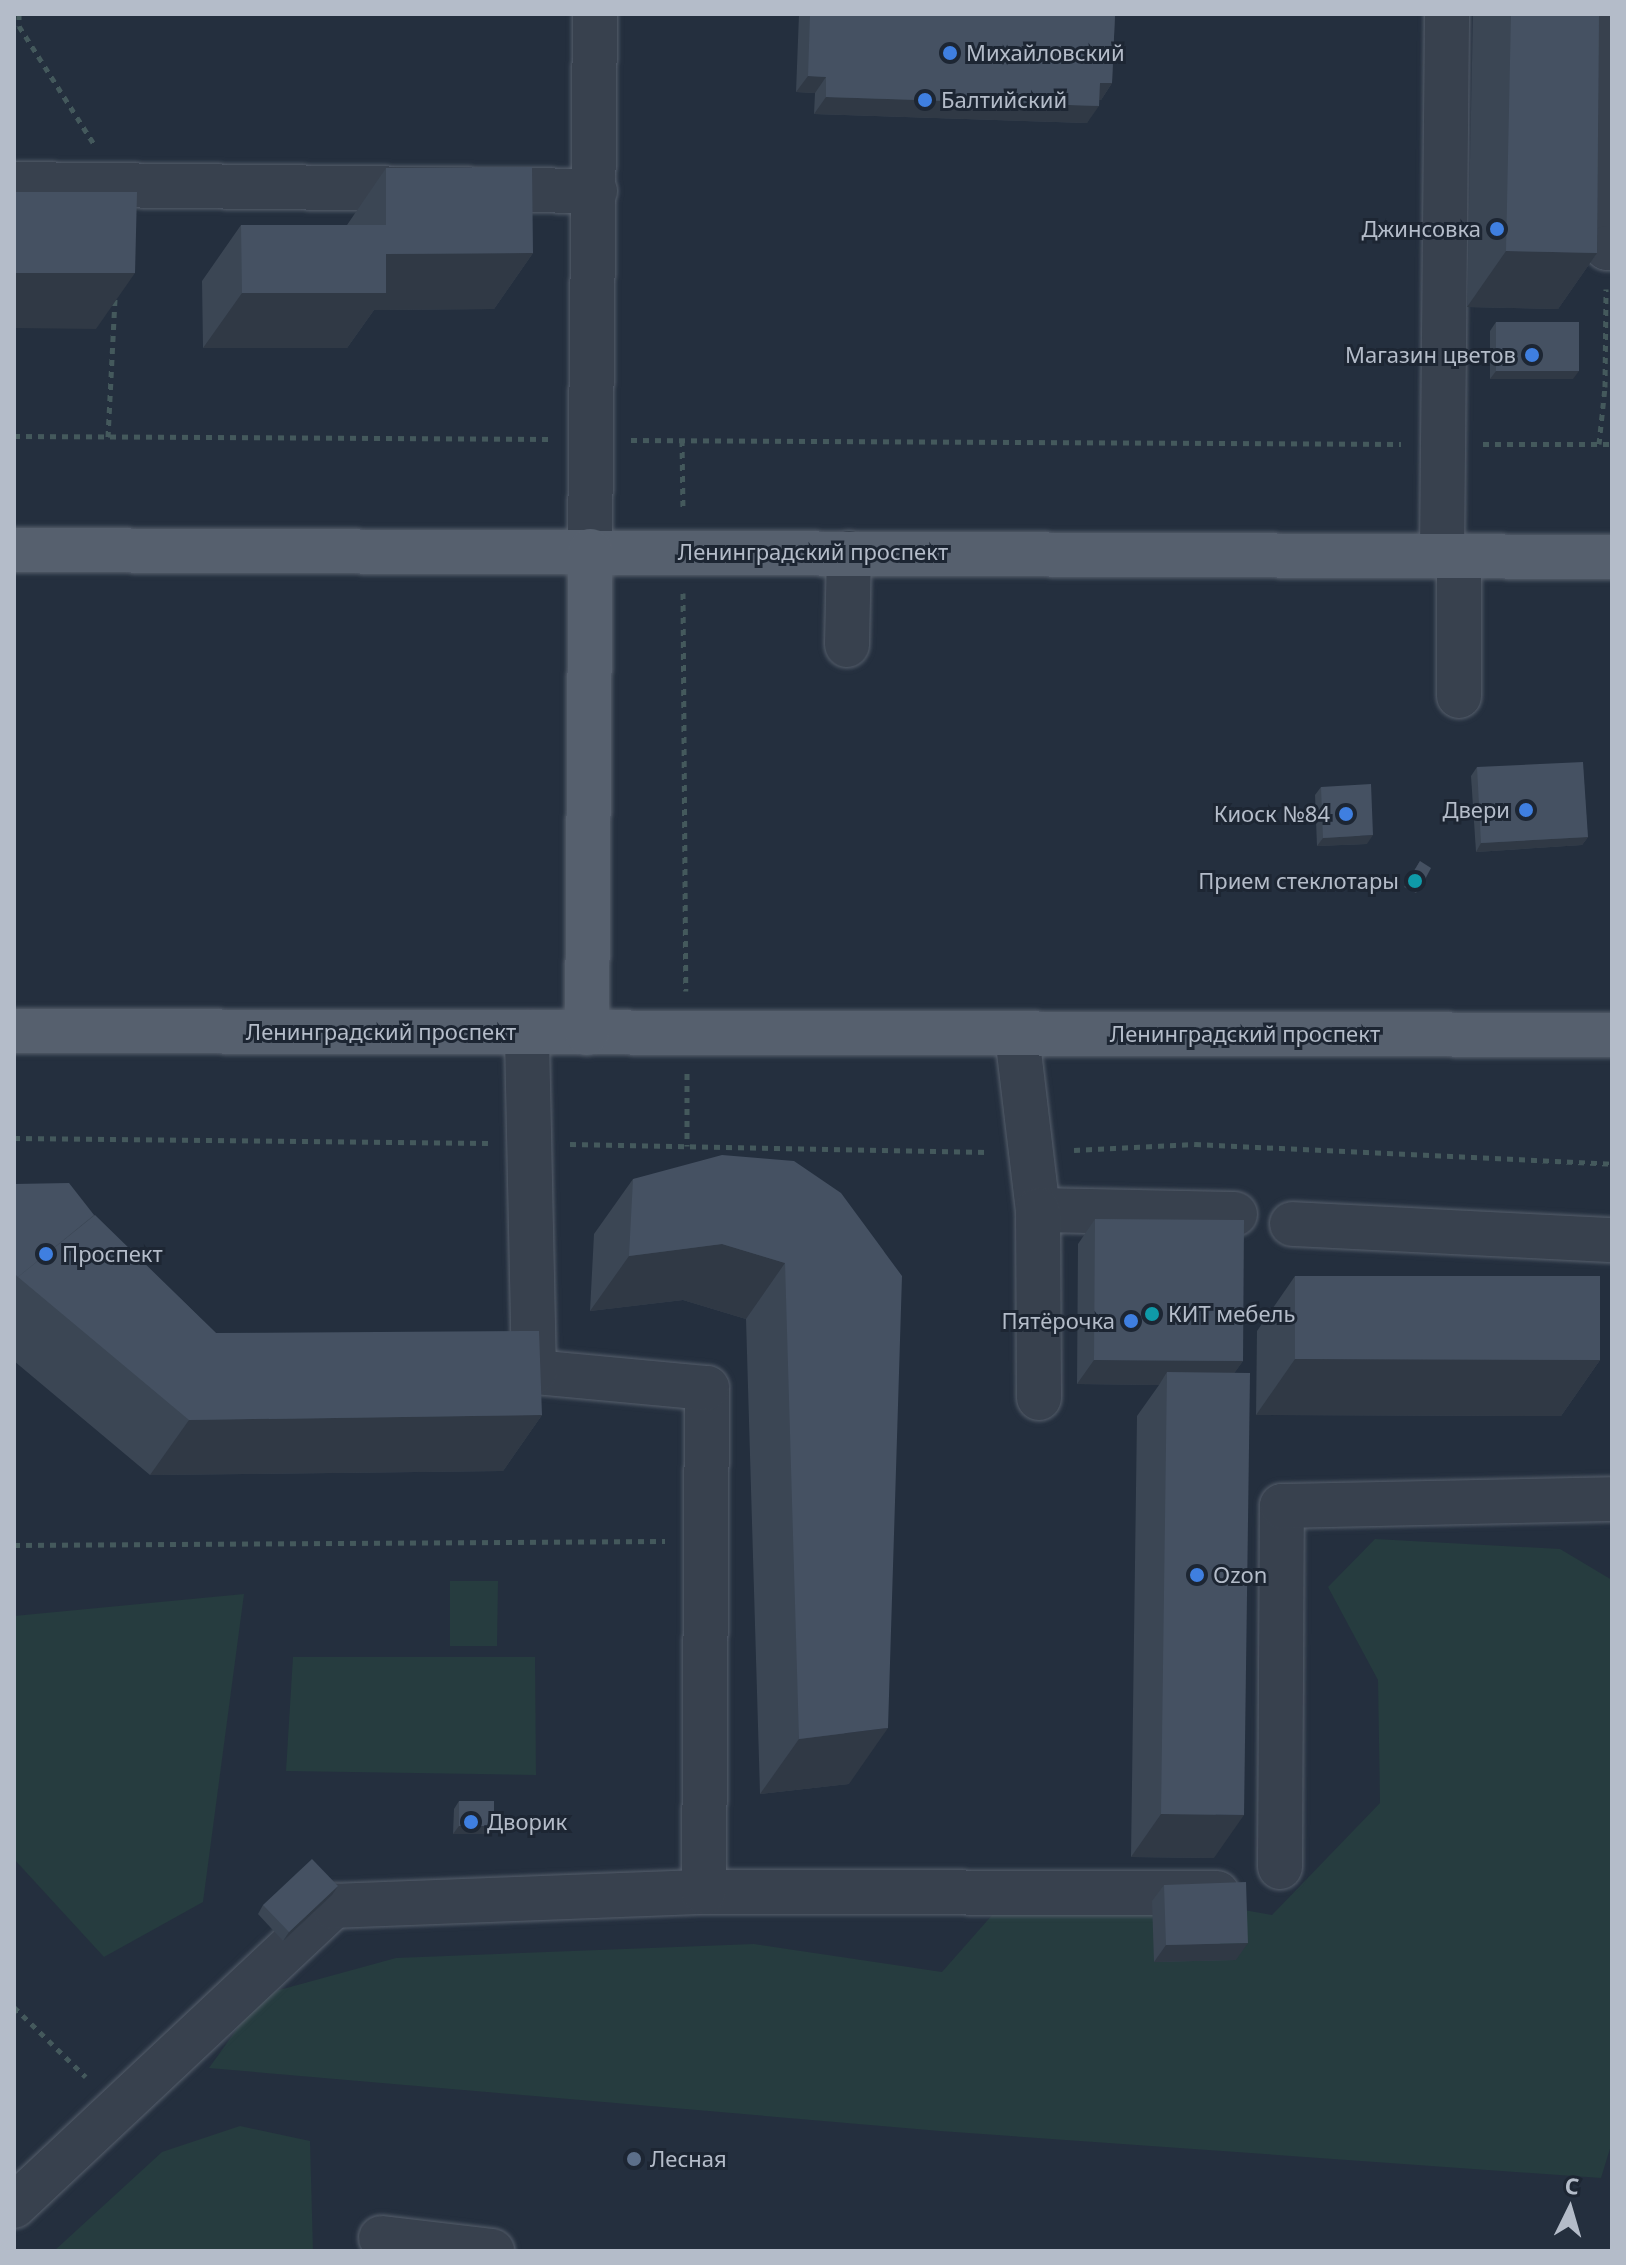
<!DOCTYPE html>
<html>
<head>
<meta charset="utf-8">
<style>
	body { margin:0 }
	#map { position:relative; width:1626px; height:2265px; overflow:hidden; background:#242f3e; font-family:"Noto Sans",sans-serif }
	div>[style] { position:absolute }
	.green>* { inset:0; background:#263c3f }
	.path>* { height:5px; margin-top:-2.5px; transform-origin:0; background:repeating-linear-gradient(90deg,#44595c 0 6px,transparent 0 12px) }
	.roads { filter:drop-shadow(0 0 2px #565f6c) drop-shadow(0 0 2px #565f6c) }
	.minor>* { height:44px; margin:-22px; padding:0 22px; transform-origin:22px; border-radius:22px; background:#38414e }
	.major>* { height:44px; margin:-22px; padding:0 22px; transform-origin:22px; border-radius:22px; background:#56606e }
	.wall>* { inset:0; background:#3b4654 }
	.shaded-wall>* { inset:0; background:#303945 }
	.building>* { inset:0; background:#455162 }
	.dots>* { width:22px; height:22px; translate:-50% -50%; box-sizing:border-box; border:4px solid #1d2633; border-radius:50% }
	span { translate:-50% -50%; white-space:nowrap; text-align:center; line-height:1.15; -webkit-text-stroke:6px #1d2633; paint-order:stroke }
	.poi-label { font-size:22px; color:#b4bcc9 }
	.left { translate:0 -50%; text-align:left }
	.right { translate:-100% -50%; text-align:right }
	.street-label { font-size:22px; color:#b4bcc9 }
	.frame { position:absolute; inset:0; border:16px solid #b4bcc9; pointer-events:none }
	.north { position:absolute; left:1530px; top:2169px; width:80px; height:80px; -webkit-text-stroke:6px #1d2633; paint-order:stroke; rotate:5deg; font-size:22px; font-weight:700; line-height:32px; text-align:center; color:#b4bcc9 }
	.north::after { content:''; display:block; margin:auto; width:28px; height:36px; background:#b4bcc9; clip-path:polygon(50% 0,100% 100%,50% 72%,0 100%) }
</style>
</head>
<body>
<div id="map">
	<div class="green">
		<div style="clip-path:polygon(1375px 1539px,1560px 1549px,1612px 1580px,1612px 2142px,1601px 2178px,940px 2131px,209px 2068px,261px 1995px,396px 1958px,754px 1944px,942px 1972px,1030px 1872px,1272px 1915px,1380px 1803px,1378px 1680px,1328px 1587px)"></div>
		<div style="clip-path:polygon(450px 1581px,498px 1581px,497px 1646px,450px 1646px)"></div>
		<div style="clip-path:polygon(244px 1594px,203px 1902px,104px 1957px,14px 1859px,14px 1616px)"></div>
		<div style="clip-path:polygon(293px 1657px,535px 1657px,536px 1775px,286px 1771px)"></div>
		<div style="clip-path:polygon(240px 2126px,310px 2141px,313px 2251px,54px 2251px,162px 2152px)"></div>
	</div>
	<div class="path">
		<div style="left:19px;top:14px;width:12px;rotate:90deg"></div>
		<div style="left:19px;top:26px;width:140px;rotate:57.6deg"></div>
		<div style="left:14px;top:436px;width:535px;rotate:0.32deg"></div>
		<div style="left:108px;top:437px;width:139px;rotate:-87.1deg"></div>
		<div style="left:631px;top:440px;width:770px;rotate:0.3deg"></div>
		<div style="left:682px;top:440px;width:71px;rotate:89.2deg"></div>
		<div style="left:1483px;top:444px;width:129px"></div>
		<div style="left:1599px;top:444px;width:57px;rotate:-84deg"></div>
		<div style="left:1605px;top:387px;width:98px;rotate:-89.4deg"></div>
		<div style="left:683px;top:593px;width:398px;rotate:89.6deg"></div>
		<div style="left:687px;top:1073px;width:73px;rotate:90deg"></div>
		<div style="left:14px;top:1138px;width:474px;rotate:0.6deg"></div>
		<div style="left:570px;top:1144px;width:418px;rotate:1.1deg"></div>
		<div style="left:1074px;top:1150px;width:121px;rotate:-2.8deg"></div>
		<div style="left:1195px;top:1144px;width:417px;rotate:2.7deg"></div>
		<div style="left:14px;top:1545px;width:651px;rotate:-0.35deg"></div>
		<div style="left:14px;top:2007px;width:100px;rotate:44.2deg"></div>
	</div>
	<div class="roads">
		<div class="minor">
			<div style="left:1612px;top:14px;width:234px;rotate:91.2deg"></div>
			<div style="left:1607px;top:248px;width:5px"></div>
			<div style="left:14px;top:184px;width:581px;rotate:0.69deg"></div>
			<div style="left:590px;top:551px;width:537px;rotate:-89.47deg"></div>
			<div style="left:1442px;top:556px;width:542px;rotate:-89.47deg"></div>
			<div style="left:847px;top:645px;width:92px;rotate:-88.8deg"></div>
			<div style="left:1459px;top:696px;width:140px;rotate:-90deg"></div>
			<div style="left:1017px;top:1035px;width:176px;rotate:83.2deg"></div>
			<div style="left:1038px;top:1210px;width:197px;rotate:1.2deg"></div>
			<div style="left:1038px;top:1210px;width:188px;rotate:89.7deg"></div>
			<div style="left:1292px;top:1224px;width:320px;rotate:2.9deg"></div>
			<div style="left:1280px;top:1867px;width:361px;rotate:-89.7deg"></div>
			<div style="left:1282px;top:1506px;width:330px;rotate:-1.2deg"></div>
			<div style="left:704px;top:1892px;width:513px;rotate:0.11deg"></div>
			<div style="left:14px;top:2206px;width:439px;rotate:-43.2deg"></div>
			<div style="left:334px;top:1906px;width:370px;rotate:-2.2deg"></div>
			<div style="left:704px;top:1892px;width:504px;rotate:-89.66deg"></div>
			<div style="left:707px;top:1388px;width:174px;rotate:-174.7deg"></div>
			<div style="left:534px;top:1372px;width:340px;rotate:-91.2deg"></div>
			<div style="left:381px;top:2238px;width:112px;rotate:6.7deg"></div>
		</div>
		<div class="major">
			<div style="left:14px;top:550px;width:1598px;rotate:0.25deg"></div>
			<div style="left:14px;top:1031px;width:1598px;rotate:0.14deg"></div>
			<div style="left:587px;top:1033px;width:482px;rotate:-89.6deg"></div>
		</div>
	</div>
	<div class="wall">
		<div style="clip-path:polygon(799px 14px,1115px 14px,1112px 83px,1101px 100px,1099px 100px,1087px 123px,814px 114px,815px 93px,796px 92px)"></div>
		<div style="clip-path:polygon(1473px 14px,1599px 14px,1597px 253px,1558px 309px,1467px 307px)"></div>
		<div style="clip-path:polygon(386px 168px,533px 253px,494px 309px,374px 310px,347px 348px,203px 348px,202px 281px,241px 225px,347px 225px)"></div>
		<div style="clip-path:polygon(1496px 322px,1573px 379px,1490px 379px,1490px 331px)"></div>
		<div style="clip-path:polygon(1477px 767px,1588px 837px,1582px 845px,1476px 852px,1471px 776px)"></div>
		<div style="clip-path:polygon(1321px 787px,1367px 844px,1317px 846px,1315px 795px)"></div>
		<div style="clip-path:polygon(1420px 861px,1422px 885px,1416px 893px,1404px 887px)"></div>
		<div style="clip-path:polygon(794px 1161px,849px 1784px,760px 1794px,746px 1319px,683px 1300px,590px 1311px,594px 1234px,633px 1179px)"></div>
		<div style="clip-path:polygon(14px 1184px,94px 1215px,216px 1333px,542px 1415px,503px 1471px,150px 1475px,14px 1361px)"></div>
		<div style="clip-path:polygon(1095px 1219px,1243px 1361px,1234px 1373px,1214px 1858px,1131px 1857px,1137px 1416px,1159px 1385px,1077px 1384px,1078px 1244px)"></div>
		<div style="clip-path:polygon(1295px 1276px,1600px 1360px,1561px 1416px,1256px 1415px,1257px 1331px)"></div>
		<div style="clip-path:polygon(459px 1801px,494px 1826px,488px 1834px,453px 1834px,454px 1809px)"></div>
		<div style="clip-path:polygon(1164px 1885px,1236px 1960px,1154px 1962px,1152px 1901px)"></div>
		<div style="clip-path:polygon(332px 1895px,283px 1941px,258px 1914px,263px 1905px)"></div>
	</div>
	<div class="shaded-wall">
		<div style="clip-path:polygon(808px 76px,826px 77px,815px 93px,796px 92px)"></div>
		<div style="clip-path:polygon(1100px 83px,1112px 83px,1101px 100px,1088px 99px)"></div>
		<div style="clip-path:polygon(826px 97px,1099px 106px,1087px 123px,814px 114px)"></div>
		<div style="clip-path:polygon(1506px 251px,1597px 253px,1558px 309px,1467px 307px)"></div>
		<div style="clip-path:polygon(533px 253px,494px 309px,374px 310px,347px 348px,203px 348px,242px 293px,386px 254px)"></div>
		<div style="clip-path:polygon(14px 273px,135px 273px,96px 329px,14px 328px)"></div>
		<div style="clip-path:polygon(1496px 371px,1579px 371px,1573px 379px,1490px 379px)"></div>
		<div style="clip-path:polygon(1373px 835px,1367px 844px,1317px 846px,1323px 838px)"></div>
		<div style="clip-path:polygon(1588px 837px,1582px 845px,1476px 852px,1481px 843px)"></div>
		<div style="clip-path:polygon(722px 1244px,785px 1263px,746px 1319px,683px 1300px,590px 1311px,629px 1256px)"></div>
		<div style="clip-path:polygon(1295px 1359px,1600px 1360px,1561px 1416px,1256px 1415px)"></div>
		<div style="clip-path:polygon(1094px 1360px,1243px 1361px,1226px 1385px,1167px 1372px,1159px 1385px,1077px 1384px)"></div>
		<div style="clip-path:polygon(542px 1415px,503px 1471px,150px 1475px,189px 1420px)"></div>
		<div style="clip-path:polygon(888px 1728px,849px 1784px,760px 1794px,799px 1739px)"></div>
		<div style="clip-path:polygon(1161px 1814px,1244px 1815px,1214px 1858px,1131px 1857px)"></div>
		<div style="clip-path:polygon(459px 1826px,494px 1826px,488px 1834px,453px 1834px)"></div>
		<div style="clip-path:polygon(338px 1886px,332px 1895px,283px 1941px,289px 1932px)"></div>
		<div style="clip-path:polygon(1248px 1943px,1236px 1960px,1154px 1962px,1166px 1945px)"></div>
	</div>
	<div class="building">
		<div style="clip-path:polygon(810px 14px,1115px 14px,1112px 83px,1100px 83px,1099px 106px,826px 97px,826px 77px,808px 76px)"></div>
		<div style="clip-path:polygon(1511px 14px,1599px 14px,1597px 253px,1506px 251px)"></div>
		<div style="clip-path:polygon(532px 167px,533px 253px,386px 254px,386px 293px,242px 293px,241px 225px,386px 225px,386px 168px)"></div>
		<div style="clip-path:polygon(14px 192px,137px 192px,135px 273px,14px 273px)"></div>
		<div style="clip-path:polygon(1496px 322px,1579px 322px,1579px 371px,1496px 371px)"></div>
		<div style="clip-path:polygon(1583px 762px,1588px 837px,1481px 843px,1477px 767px)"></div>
		<div style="clip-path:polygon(1371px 784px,1373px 835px,1323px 838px,1321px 787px)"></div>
		<div style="clip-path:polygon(1420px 861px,1431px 868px,1422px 885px,1410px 878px)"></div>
		<div style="clip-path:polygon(722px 1155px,794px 1161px,841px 1193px,902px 1276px,888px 1728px,799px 1739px,785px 1263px,722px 1244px,629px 1256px,633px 1179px)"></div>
		<div style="clip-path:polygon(69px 1183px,94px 1215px,18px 1277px,14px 1273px,14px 1184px)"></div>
		<div style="clip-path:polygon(95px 1215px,216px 1333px,539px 1331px,542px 1415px,189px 1420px,18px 1277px)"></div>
		<div style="clip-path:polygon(1095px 1219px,1244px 1220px,1243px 1361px,1094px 1360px)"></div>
		<div style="clip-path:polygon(1295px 1276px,1600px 1276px,1600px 1360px,1295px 1359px)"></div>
		<div style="clip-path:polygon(1167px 1372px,1250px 1373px,1244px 1815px,1161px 1814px)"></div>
		<div style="clip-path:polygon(459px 1801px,494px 1801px,494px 1826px,459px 1826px)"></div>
		<div style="clip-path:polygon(312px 1859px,338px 1886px,289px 1932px,263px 1905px)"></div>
		<div style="clip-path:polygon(1246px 1882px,1248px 1943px,1166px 1945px,1164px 1885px)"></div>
	</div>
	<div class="dots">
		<div style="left:950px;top:53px;background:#3f7fe0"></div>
		<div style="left:925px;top:100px;background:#3f7fe0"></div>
		<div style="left:1497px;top:229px;background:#3f7fe0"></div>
		<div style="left:1532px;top:355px;background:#3f7fe0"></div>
		<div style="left:1526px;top:810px;background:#3f7fe0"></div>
		<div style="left:1346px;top:814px;background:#3f7fe0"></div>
		<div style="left:1415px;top:881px;background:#0f9aa8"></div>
		<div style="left:46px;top:1254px;background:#3f7fe0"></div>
		<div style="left:1152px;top:1314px;background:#0f9aa8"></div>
		<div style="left:1131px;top:1321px;background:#3f7fe0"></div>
		<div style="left:1197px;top:1575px;background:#3f7fe0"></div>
		<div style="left:471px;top:1822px;background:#3f7fe0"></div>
		<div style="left:634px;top:2159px;background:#5c6f8a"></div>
	</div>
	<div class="poi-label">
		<span class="left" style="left:966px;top:53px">Михайловский</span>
		<span class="left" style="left:941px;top:100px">Балтийский</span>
		<span class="right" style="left:1481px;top:229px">Джинсовка</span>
		<span class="right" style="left:1516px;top:355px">Магазин цветов</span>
		<span class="right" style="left:1510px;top:810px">Двери</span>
		<span class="right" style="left:1330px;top:814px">Киоск №84</span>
		<span class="right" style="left:1399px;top:881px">Прием стеклотары</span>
		<span class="left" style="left:62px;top:1254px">Проспект</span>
		<span class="left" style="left:1168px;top:1314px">КИТ мебель</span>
		<span class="right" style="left:1115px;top:1321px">Пятёрочка</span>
		<span class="left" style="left:1213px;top:1575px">Ozon</span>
		<span class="left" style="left:487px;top:1822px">Дворик</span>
		<span class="left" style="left:650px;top:2159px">Лесная</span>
	</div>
	<div class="street-label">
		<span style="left:813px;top:552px">Ленинградский проспект</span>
		<span style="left:381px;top:1032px">Ленинградский проспект</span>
		<span style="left:1245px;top:1034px">Ленинградский проспект</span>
	</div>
	<div class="frame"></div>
	<div class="north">С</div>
</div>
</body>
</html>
